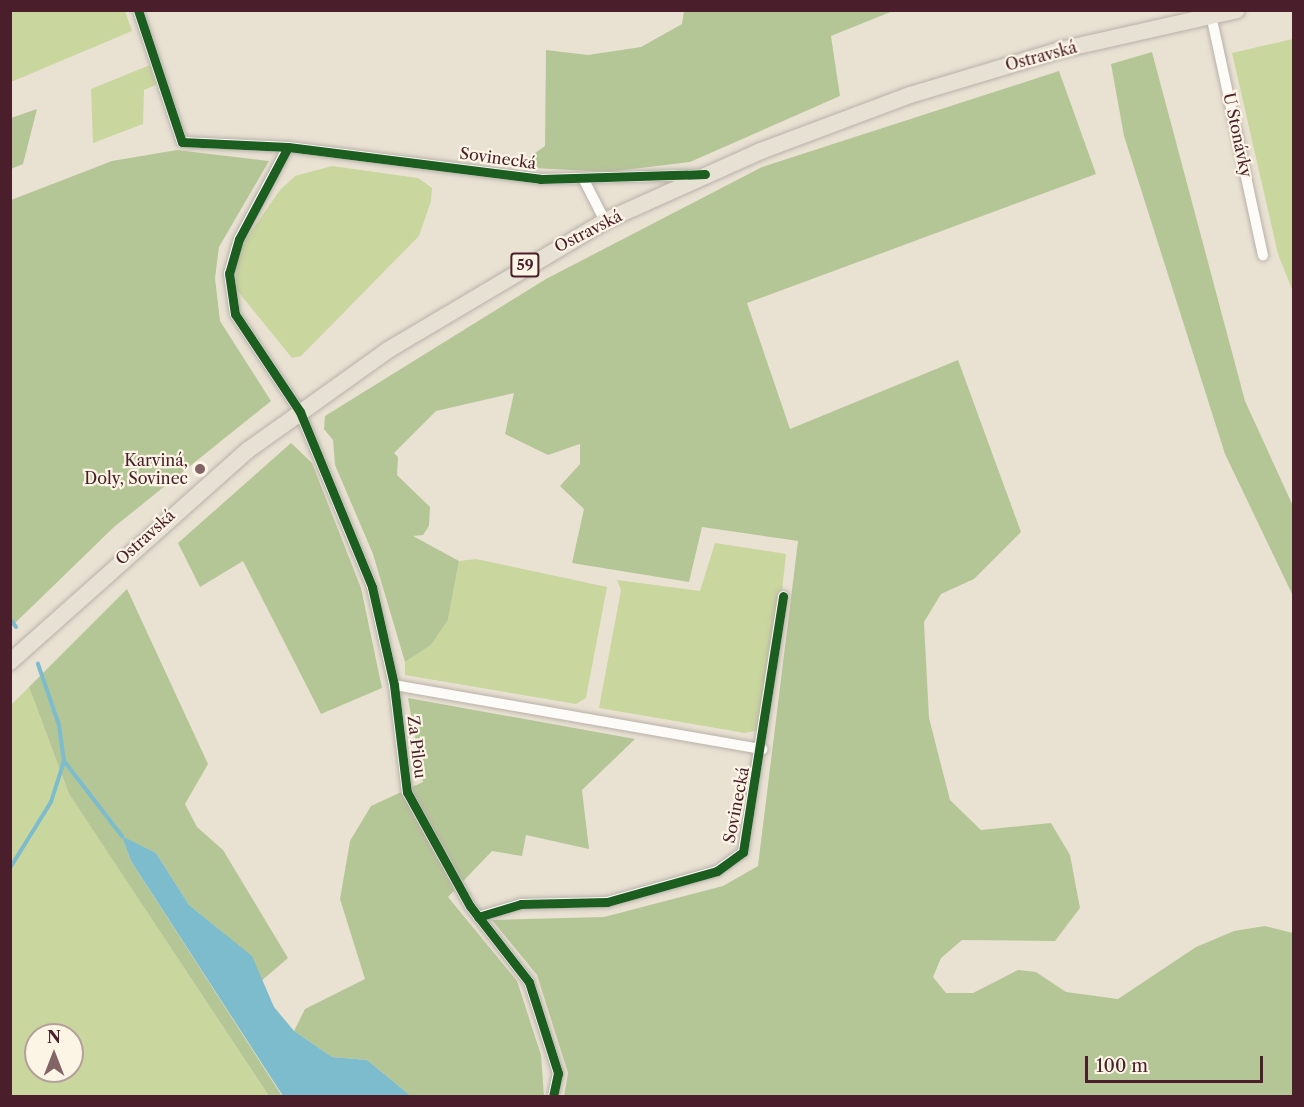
<!DOCTYPE html>
<html>
<head>
<meta charset="utf-8">
<style>
	body { margin:0 }
	#map { position:relative; width:1304px; height:1107px; overflow:hidden; background:#e9e2d3; font-family:"Libre Caslon Text",serif }
	div>[style] { position:absolute }
	.green>* { inset:0; background:#c9d69e }
	.forest>* { inset:0; background:#b5c696 }
	.water>* { inset:0; background:#7cbccd }
	.stream>* { height:4px; margin:-2px; padding:0 2px; transform-origin:2px; border-radius:2px; background:#7cbccd }
	.roads { filter:drop-shadow(0 0 2px #b9b0a9) drop-shadow(0 0 2px #b9b0a9) }
	.minor>* { height:10px; margin:-5px; padding:0 5px; transform-origin:5px; border-radius:5px; background:#fcfbf8 }
	.primary>* { height:16px; margin:-8px; padding:0 8px; transform-origin:8px; border-radius:8px; background:#e7e1d4 }
	.cycleway>* { height:9px; margin:-4.5px; padding:0 4.5px; transform-origin:4.5px; border-radius:4.5px; background:#1b5e20 }
	.dots>* { width:16px; height:16px; translate:-50% -50%; box-sizing:border-box; border:3px solid #fcf5e5; border-radius:50% }
	span { translate:-50% -50%; white-space:nowrap; text-align:center; line-height:1.15; -webkit-text-stroke:4.5px #fcf5e5; paint-order:stroke }
	.shield-label span { padding:2px 4px; background:#fcf5e5; border:2px solid; border-radius:4px; -webkit-text-stroke-width:0 }
	.shield-label { font-size:15px; color:#4a1f2b; font-weight:700 }
	.street-label { font-size:16px; color:#4a1f2b }
	.poi-label { font-size:16px; color:#4a1f2b }
	.right { translate:-100% -50%; text-align:right }
	.frame { position:absolute; inset:0; border:12px solid #4a1f2b; pointer-events:none }
	.north { position:absolute; left:24px; top:1023px; width:60px; height:60px; box-sizing:border-box; background:#fcf5e5; border:2px solid #b59f9b; border-radius:50%; rotate:0deg; font-size:16px; font-weight:700; line-height:24px; text-align:center; color:#4a1f2b }
	.north::after { content:''; display:block; margin:auto; width:21px; height:27px; background:#826366; clip-path:polygon(50% 0,100% 100%,50% 72%,0 100%) }
	.scale { position:absolute; left:1085px; top:1056px; width:178px; height:27px; box-sizing:border-box; border:3px solid #4a1f2b; border-top:0; padding-left:8px; font-size:18px; line-height:21px; white-space:nowrap; color:#4a1f2b; -webkit-text-stroke:4px #fcf5e5; paint-order:stroke }
</style>
</head>
<body>
<div id="map">
	<div class="green">
		<div style="clip-path:polygon(11px 10px,125px 11px,132px 31px,11px 82px)"></div>
		<div style="clip-path:polygon(1293px 39px,1294px 39px,1293px 292px,1278px 254px,1232px 53px)"></div>
		<div style="clip-path:polygon(150px 65px,156px 85px,144px 90px,143px 124px,93px 143px,91px 89px)"></div>
		<div style="clip-path:polygon(332px 166px,418px 178px,432px 188px,431px 201px,419px 236px,301px 356px,292px 358px,236px 289px,236px 263px,245px 240px,280px 190px,295px 176px)"></div>
		<div style="clip-path:polygon(715px 543px,786px 554px,773px 673px,759px 730px,745px 733px,599px 708px,621px 590px,617px 580px,700px 591px)"></div>
		<div style="clip-path:polygon(476px 559px,607px 587px,586px 698px,576px 704px,405px 675px,405px 662px,431px 645px,448px 620px,459px 561px)"></div>
		<div style="clip-path:polygon(evenodd,29px 687px,69px 794px,269px 1096px,11px 1096px,10px 706px,29px 687px,36px 1035px,72px 1035px,72px 1071px,36px 1071px,36px 1035px)"></div>
	</div>
	<div class="forest">
		<div style="clip-path:polygon(684px 11px,893px 11px,831px 36px,840px 96px,690px 162px,607px 172px,515px 167px,545px 146px,546px 50px,588px 55px,641px 47px,682px 24px)"></div>
		<div style="clip-path:polygon(1152px 52px,1245px 401px,1293px 506px,1293px 596px,1225px 454px,1124px 136px,1111px 64px)"></div>
		<div style="clip-path:polygon(1059px 71px,1096px 174px,747px 303px,790px 429px,958px 360px,1021px 532px,974px 579px,941px 594px,924px 622px,929px 718px,950px 800px,981px 830px,1051px 823px,1070px 855px,1080px 908px,1055px 941px,962px 940px,941px 958px,933px 977px,946px 993px,973px 993px,1018px 970px,1036px 972px,1066px 992px,1118px 999px,1196px 947px,1234px 931px,1265px 926px,1293px 933px,1293px 1096px,564px 1096px,568px 1073px,537px 975px,492px 920px,604px 917px,723px 886px,758px 866px,798px 541px,702px 527px,689px 582px,572px 563px,584px 509px,560px 486px,580px 464px,580px 444px,548px 455px,505px 434px,514px 393px,436px 411px,394px 453px,398px 457px,397px 475px,430px 507px,429px 526px,423px 535px,413px 536px,459px 561px,448px 620px,431px 645px,405px 662px,373px 554px,335px 465px,333px 440px,324px 429px,325px 416px,546px 279px,762px 167px)"></div>
		<div style="clip-path:polygon(37px 109px,23px 164px,11px 169px,11px 118px)"></div>
		<div style="clip-path:polygon(177px 150px,269px 161px,219px 247px,215px 278px,220px 321px,271px 401px,114px 527px,11px 627px,11px 200px,112px 161px)"></div>
		<div style="clip-path:polygon(291px 443px,312px 463px,361px 588px,382px 688px,321px 714px,243px 561px,200px 587px,178px 543px)"></div>
		<div style="clip-path:polygon(127px 589px,208px 764px,185px 804px,197px 827px,223px 850px,288px 958px,260px 982px,251px 956px,189px 905px,156px 853px,123px 837px,131px 861px,282px 1096px,269px 1096px,69px 794px,29px 687px)"></div>
		<div style="clip-path:polygon(408px 698px,635px 739px,582px 790px,589px 849px,526px 835px,522px 856px,492px 851px,448px 897px,517px 981px,541px 1055px,544px 1096px,411px 1096px,367px 1060px,332px 1057px,294px 1031px,305px 1009px,365px 979px,340px 899px,350px 841px,371px 806px,423px 782px)"></div>
	</div>
	<div class="water">
		<div style="clip-path:polygon(122px 836px,156px 853px,189px 905px,252px 956px,274px 1007px,294px 1031px,332px 1057px,367px 1060px,411px 1096px,283px 1096px,131px 861px)"></div>
	</div>
	<div class="stream">
		<div style="left:10px;top:619px;width:10px;rotate:53deg"></div>
		<div style="left:64px;top:761px;width:95px;rotate:52.3deg"></div>
		<div style="left:10px;top:868px;width:78px;rotate:-58.2deg"></div>
		<div style="left:51px;top:802px;width:43px;rotate:-72.4deg"></div>
		<div style="left:64px;top:761px;width:36px;rotate:-98deg"></div>
		<div style="left:59px;top:725px;width:65px;rotate:-109deg"></div>
	</div>
	<div class="roads">
		<div class="minor">
			<div style="left:138px;top:10px;width:139px;rotate:71.6deg"></div>
			<div style="left:182px;top:142px;width:106px;rotate:2.7deg"></div>
			<div style="left:288px;top:147px;width:254px;rotate:7.2deg"></div>
			<div style="left:540px;top:179px;width:158px;rotate:-1.5deg"></div>
			<div style="left:1211px;top:15px;width:246px;rotate:77.8deg"></div>
			<div style="left:288px;top:147px;width:104px;rotate:118deg"></div>
			<div style="left:239px;top:239px;width:35px;rotate:106deg"></div>
			<div style="left:229px;top:273px;width:41px;rotate:81.7deg"></div>
			<div style="left:235px;top:314px;width:118px;rotate:56.4deg"></div>
			<div style="left:300px;top:412px;width:189px;rotate:67.6deg"></div>
			<div style="left:372px;top:587px;width:100px;rotate:77.3deg"></div>
			<div style="left:394px;top:685px;width:108px;rotate:83.1deg"></div>
			<div style="left:407px;top:792px;width:130px;rotate:61.1deg"></div>
			<div style="left:470px;top:906px;width:96px;rotate:52.2deg"></div>
			<div style="left:529px;top:982px;width:96px;rotate:72.3deg"></div>
			<div style="left:558px;top:1073px;width:24px;rotate:102deg"></div>
			<div style="left:585px;top:182px;width:44px;rotate:62.9deg"></div>
			<div style="left:394px;top:685px;width:374px;rotate:9.9deg"></div>
			<div style="left:478px;top:917px;width:45px;rotate:-16.8deg"></div>
			<div style="left:521px;top:904px;width:86px;rotate:-1.3deg"></div>
			<div style="left:607px;top:902px;width:114px;rotate:-15.7deg"></div>
			<div style="left:717px;top:871px;width:32px;rotate:-36deg"></div>
			<div style="left:743px;top:852px;width:259px;rotate:-81.1deg"></div>
		</div>
		<div class="primary">
			<div style="left:10px;top:662px;width:319px;rotate:-41.7deg"></div>
			<div style="left:248px;top:450px;width:172px;rotate:-35.5deg"></div>
			<div style="left:388px;top:350px;width:252px;rotate:-30.7deg"></div>
			<div style="left:605px;top:221px;width:171px;rotate:-24.2deg"></div>
			<div style="left:761px;top:151px;width:159px;rotate:-20.6deg"></div>
			<div style="left:910px;top:95px;width:157px;rotate:-16.7deg"></div>
			<div style="left:1060px;top:50px;width:181px;rotate:-12.7deg"></div>
		</div>
	</div>
	<div class="cycleway">
		<div style="left:138px;top:10px;width:139px;rotate:71.6deg"></div>
		<div style="left:182px;top:142px;width:106px;rotate:2.7deg"></div>
		<div style="left:288px;top:147px;width:254px;rotate:7.2deg"></div>
		<div style="left:540px;top:179px;width:165px;rotate:-1.7deg"></div>
		<div style="left:288px;top:147px;width:104px;rotate:118deg"></div>
		<div style="left:239px;top:239px;width:35px;rotate:106deg"></div>
		<div style="left:229px;top:273px;width:41px;rotate:81.7deg"></div>
		<div style="left:235px;top:314px;width:118px;rotate:56.4deg"></div>
		<div style="left:300px;top:412px;width:189px;rotate:67.6deg"></div>
		<div style="left:372px;top:587px;width:100px;rotate:77.3deg"></div>
		<div style="left:394px;top:685px;width:108px;rotate:83.1deg"></div>
		<div style="left:407px;top:792px;width:130px;rotate:61.1deg"></div>
		<div style="left:470px;top:906px;width:96px;rotate:52.2deg"></div>
		<div style="left:529px;top:982px;width:96px;rotate:72.3deg"></div>
		<div style="left:558px;top:1073px;width:24px;rotate:102deg"></div>
		<div style="left:478px;top:917px;width:45px;rotate:-16.8deg"></div>
		<div style="left:521px;top:904px;width:86px;rotate:-1.3deg"></div>
		<div style="left:607px;top:902px;width:114px;rotate:-15.7deg"></div>
		<div style="left:717px;top:871px;width:32px;rotate:-36deg"></div>
		<div style="left:743px;top:852px;width:259px;rotate:-81.1deg"></div>
	</div>
	<div class="dots">
		<div style="left:200px;top:469px;background:#826366"></div>
	</div>
	<div class="shield-label">
		<span style="left:525px;top:265px">59</span>
	</div>
	<div class="street-label">
		<span style="left:1041px;top:56px;rotate:-15deg">Ostravská</span>
		<span style="left:1238px;top:135px;rotate:78deg">U Stonávky</span>
		<span style="left:498px;top:158px;rotate:8deg">Sovinecká</span>
		<span style="left:588px;top:231px;rotate:-27deg">Ostravská</span>
		<span style="left:145px;top:537px;rotate:-42deg">Ostravská</span>
		<span style="left:417px;top:747px;rotate:83deg">Za Pilou</span>
		<span style="left:736px;top:805px;rotate:-79deg">Sovinecká</span>
	</div>
	<div class="poi-label">
		<span class="right" style="left:188px;top:469px">Karviná,<br>Doly, Sovinec</span>
	</div>
	<div class="frame"></div>
	<div class="north">N</div>
	<div class="scale">100 m</div>
</div>
</body>
</html>
